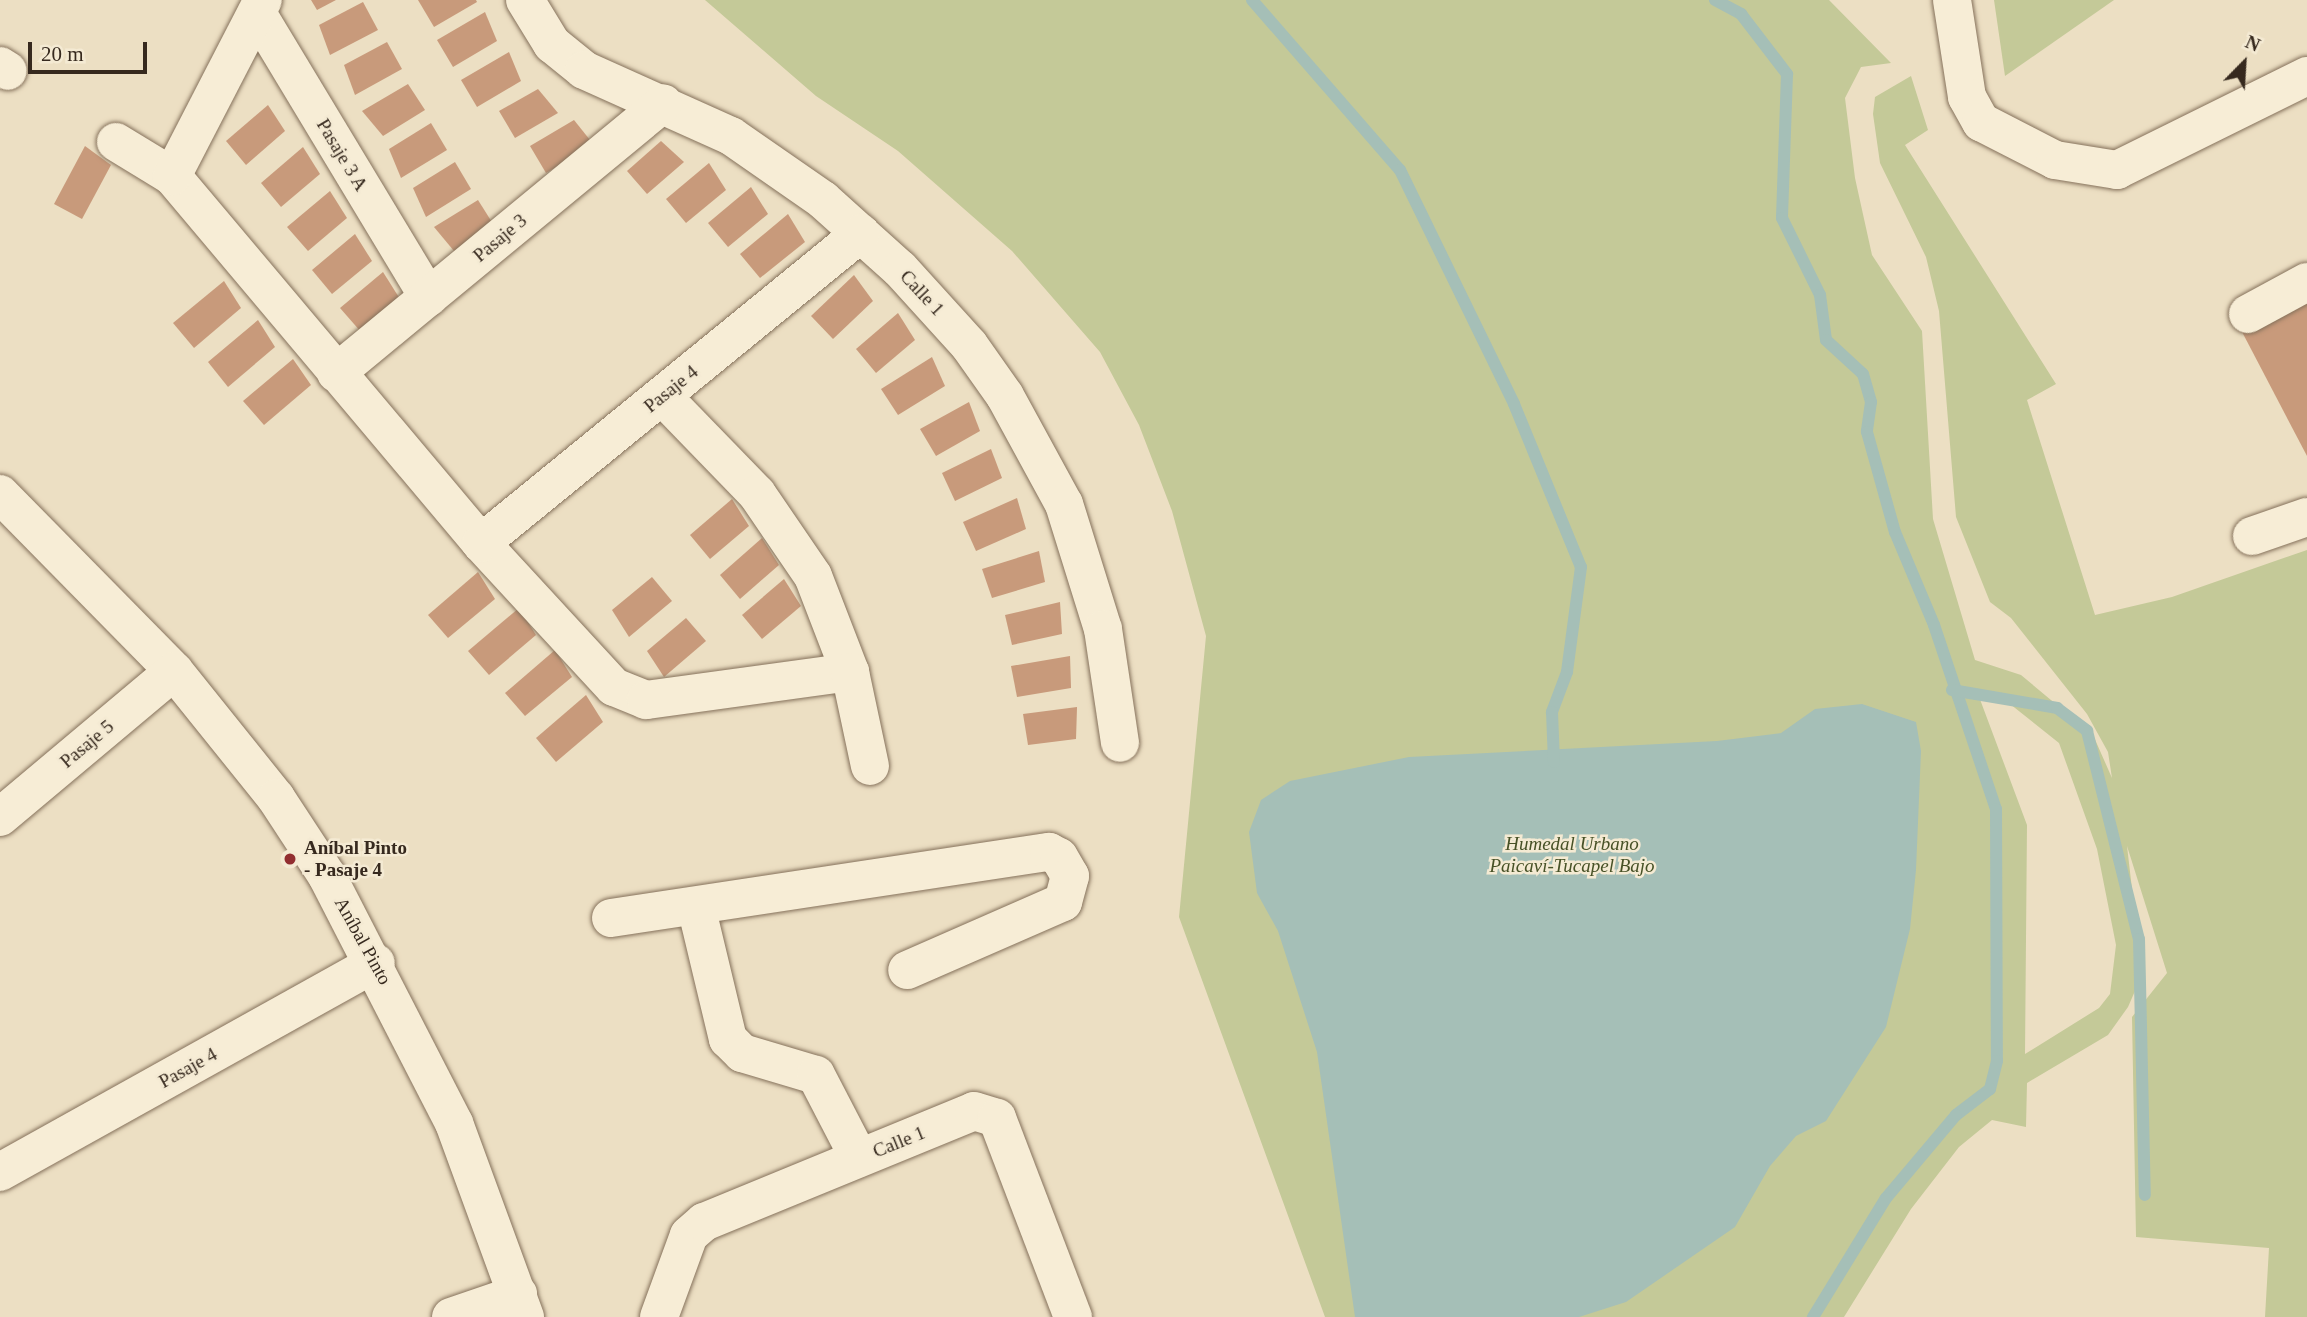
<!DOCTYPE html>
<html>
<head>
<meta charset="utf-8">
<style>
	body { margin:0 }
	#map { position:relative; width:2307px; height:1317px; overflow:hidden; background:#ecdfc3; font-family:"Times New Roman",serif }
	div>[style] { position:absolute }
	.green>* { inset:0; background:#c4c998 }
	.water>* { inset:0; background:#a5bfb7 }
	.stream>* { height:12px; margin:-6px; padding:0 6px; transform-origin:6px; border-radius:6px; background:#a5bfb7 }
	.building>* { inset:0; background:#c89a7b }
	.roads { filter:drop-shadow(0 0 2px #85715b) drop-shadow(0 0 2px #85715b) }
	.minor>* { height:38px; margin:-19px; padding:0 19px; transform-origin:19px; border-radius:19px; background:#f7edd6 }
	.dots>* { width:19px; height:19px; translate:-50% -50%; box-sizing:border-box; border:4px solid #f4ead3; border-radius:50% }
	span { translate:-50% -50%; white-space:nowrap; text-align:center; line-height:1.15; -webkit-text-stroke:5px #f4ead3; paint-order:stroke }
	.street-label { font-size:19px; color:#36291e }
	.park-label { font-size:19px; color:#475126; font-style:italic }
	.poi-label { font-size:19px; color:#36291e; font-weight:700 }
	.left { translate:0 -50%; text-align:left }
	.north { position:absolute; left:2209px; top:28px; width:70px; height:70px; -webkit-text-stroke:5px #f4ead3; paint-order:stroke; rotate:24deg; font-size:19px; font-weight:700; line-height:28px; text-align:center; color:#36291e }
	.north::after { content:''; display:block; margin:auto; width:24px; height:32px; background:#36291e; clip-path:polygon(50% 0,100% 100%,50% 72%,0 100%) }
	.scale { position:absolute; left:28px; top:42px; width:119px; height:32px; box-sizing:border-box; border:4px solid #36291e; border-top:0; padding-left:9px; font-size:21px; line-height:24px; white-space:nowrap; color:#36291e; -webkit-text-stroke:5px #f4ead3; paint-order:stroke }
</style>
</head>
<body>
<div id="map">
	<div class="green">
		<div style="clip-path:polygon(evenodd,705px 0,1829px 0,1891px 63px,1861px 67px,1845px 98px,1855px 178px,1872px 255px,1922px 331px,1933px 519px,1975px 660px,2021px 675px,2093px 735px,2112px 778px,2108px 752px,2087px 714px,2011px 618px,1990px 602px,1956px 517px,1939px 311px,1926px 257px,1880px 163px,1873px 114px,1875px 97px,1911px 76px,1928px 130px,1905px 145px,2056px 384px,2027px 400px,2095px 615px,2172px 597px,2307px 550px,2307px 1317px,2265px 1317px,2269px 1248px,2136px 1237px,2132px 1017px,2167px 973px,2127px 846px,2142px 975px,2128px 1007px,2108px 1035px,2027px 1083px,2026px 1127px,1992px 1120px,1959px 1147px,1911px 1209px,1844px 1317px,1325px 1317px,1179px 917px,1206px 636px,1172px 511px,1139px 425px,1100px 352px,1012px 251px,898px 151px,816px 96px,705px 0,1978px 694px,2010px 704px,2059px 743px,2097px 849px,2116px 945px,2110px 994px,2099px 1008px,2025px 1054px,2027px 825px,1978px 694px)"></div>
		<div style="clip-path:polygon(1994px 0,2114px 0,2005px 76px)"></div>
	</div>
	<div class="water">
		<div style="clip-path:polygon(1862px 704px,1916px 722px,1921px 751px,1916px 870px,1910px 929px,1886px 1027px,1826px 1121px,1796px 1136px,1770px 1166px,1735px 1227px,1626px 1302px,1579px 1317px,1355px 1317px,1317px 1052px,1278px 931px,1257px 893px,1249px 832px,1261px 800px,1290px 781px,1409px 757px,1717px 741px,1781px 733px,1815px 709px)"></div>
	</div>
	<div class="stream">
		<div style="left:1252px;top:0;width:225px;rotate:49deg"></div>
		<div style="left:1400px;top:170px;width:260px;rotate:64deg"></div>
		<div style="left:1514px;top:404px;width:176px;rotate:67.7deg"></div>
		<div style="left:1581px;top:567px;width:106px;rotate:97.6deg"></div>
		<div style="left:1567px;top:672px;width:43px;rotate:110.6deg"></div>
		<div style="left:1552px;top:712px;width:50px;rotate:87.7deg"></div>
		<div style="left:1715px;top:0;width:30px;rotate:28deg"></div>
		<div style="left:1741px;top:14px;width:76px;rotate:52.5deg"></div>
		<div style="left:1787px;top:74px;width:144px;rotate:92deg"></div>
		<div style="left:1782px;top:218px;width:86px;rotate:63.7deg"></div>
		<div style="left:1820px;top:295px;width:45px;rotate:82.4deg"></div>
		<div style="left:1826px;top:340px;width:50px;rotate:42.6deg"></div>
		<div style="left:1863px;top:374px;width:29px;rotate:74deg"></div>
		<div style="left:1871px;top:402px;width:30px;rotate:98deg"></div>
		<div style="left:1867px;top:432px;width:104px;rotate:74.4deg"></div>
		<div style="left:1895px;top:532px;width:101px;rotate:67.2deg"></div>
		<div style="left:1934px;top:625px;width:194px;rotate:71.4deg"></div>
		<div style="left:1996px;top:809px;width:252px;rotate:89.8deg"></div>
		<div style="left:1997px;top:1061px;width:29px;rotate:104deg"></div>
		<div style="left:1990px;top:1089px;width:43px;rotate:142.6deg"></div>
		<div style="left:1956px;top:1115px;width:109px;rotate:130.1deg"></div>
		<div style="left:1886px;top:1198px;width:140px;rotate:121.5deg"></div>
		<div style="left:1952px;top:690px;width:107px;rotate:9.7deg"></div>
		<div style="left:2057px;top:708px;width:38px;rotate:37deg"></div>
		<div style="left:2087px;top:731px;width:214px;rotate:76deg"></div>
		<div style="left:2139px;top:939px;width:256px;rotate:88.7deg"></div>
	</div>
	<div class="building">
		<div style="clip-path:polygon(311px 0,336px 0,317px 10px)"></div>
		<div style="clip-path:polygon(418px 0,476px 0,477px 2px,434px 27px)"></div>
		<div style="clip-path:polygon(363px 2px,378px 30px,330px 55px,319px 25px)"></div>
		<div style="clip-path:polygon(485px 12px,497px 41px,453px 67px,437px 40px)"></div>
		<div style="clip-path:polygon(387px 42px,402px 69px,355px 95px,344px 65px)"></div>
		<div style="clip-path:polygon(509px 52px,521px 81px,477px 107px,461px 80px)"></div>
		<div style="clip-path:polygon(408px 84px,425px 110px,383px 136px,362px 111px)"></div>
		<div style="clip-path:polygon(538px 89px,558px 113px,515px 138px,499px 111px)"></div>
		<div style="clip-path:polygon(268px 105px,285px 131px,246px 165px,226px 141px)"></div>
		<div style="clip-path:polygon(574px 120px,594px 145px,546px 173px,530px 146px)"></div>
		<div style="clip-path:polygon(431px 123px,447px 150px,401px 178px,389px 149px)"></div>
		<div style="clip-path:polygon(661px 141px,684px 162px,647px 194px,627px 171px)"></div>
		<div style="clip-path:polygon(85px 146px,111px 165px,82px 219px,54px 204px)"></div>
		<div style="clip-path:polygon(303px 147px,320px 174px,281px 207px,261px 183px)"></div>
		<div style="clip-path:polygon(455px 162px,471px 189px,426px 217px,413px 188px)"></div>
		<div style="clip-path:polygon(709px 163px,726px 190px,686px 223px,666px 199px)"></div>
		<div style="clip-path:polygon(751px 187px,768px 214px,728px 247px,708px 223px)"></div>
		<div style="clip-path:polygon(330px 191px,347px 218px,308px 251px,287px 227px)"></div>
		<div style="clip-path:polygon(478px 200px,495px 227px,454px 251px,434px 227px)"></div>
		<div style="clip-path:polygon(788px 214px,805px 242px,760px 278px,740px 254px)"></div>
		<div style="clip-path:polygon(355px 234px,372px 261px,332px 294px,312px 270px)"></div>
		<div style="clip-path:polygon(383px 272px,400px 299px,361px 332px,340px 308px)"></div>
		<div style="clip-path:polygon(854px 275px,873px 301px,833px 339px,811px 316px)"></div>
		<div style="clip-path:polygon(224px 281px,241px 308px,194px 348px,173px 323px)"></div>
		<div style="clip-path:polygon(2307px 293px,2307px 456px,2240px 328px)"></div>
		<div style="clip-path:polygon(898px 313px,915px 340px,876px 373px,856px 349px)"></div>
		<div style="clip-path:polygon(258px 320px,275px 347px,228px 387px,208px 362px)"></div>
		<div style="clip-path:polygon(932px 357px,945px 386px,898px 415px,881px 389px)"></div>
		<div style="clip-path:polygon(293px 359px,311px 385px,264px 425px,243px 401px)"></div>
		<div style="clip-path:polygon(969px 402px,980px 431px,936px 456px,920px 429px)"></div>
		<div style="clip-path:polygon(991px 449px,1002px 478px,955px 501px,942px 473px)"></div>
		<div style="clip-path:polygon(1017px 498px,1026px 529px,976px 551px,963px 522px)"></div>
		<div style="clip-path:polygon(732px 499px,749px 526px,710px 559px,690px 535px)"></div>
		<div style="clip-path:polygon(762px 538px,779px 565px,740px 599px,720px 575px)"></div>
		<div style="clip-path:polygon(1039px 551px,1045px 582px,992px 598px,982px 569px)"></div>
		<div style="clip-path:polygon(478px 572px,495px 599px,448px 638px,428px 615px)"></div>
		<div style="clip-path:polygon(652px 577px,672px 601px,629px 637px,612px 610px)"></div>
		<div style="clip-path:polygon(784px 579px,801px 606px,762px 639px,742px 615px)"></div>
		<div style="clip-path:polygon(1060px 602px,1062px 634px,1012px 645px,1005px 615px)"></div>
		<div style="clip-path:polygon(519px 608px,536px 635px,489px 675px,468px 651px)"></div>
		<div style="clip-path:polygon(686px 618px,706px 641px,664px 677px,647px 651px)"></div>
		<div style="clip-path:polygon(555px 650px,572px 677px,525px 716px,505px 693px)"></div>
		<div style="clip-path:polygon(1070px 656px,1071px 688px,1017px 697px,1011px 666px)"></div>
		<div style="clip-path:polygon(586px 695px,603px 722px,556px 762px,536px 738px)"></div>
		<div style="clip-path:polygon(1077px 707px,1076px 739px,1028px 745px,1023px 714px)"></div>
	</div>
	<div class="roads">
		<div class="minor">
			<div style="left:525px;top:0;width:52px;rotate:58.5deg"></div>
			<div style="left:552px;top:44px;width:41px;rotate:39.1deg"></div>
			<div style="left:584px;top:70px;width:161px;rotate:24.2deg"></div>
			<div style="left:731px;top:136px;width:112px;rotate:34.8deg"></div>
			<div style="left:823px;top:200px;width:103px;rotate:41.9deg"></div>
			<div style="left:900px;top:269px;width:103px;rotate:47.8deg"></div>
			<div style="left:969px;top:345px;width:62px;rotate:54.8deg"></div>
			<div style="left:1005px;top:396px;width:123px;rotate:61.4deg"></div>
			<div style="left:1064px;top:504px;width:131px;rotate:72.7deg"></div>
			<div style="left:1103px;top:629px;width:115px;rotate:81.5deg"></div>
			<div style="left:1952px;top:0;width:98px;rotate:81.2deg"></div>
			<div style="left:1967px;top:97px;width:29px;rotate:61deg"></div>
			<div style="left:1981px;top:122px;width:83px;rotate:27.2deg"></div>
			<div style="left:2055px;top:160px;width:63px;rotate:9.2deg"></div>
			<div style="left:2117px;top:170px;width:212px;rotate:-26.3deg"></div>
			<div style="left:257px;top:13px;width:332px;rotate:58.9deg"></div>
			<div style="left:0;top:66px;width:9px;rotate:32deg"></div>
			<div style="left:116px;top:142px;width:66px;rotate:31.3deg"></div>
			<div style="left:172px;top:176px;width:480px;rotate:49.9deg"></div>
			<div style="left:481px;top:543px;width:196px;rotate:47.3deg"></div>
			<div style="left:614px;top:687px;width:35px;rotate:22deg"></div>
			<div style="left:646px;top:700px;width:206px;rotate:-7.8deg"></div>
			<div style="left:172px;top:176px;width:198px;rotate:-62.7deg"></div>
			<div style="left:2248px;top:314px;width:67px;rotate:-28.5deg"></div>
			<div style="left:336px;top:373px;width:424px;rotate:-39.5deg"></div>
			<div style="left:662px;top:396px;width:136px;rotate:45.9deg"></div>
			<div style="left:757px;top:494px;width:99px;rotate:55.7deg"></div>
			<div style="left:813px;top:576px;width:103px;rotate:68.9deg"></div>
			<div style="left:850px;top:672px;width:96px;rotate:78deg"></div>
			<div style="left:0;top:494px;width:248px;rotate:45.5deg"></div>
			<div style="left:174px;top:671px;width:163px;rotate:51.2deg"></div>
			<div style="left:276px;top:798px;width:93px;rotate:56.8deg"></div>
			<div style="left:327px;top:876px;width:278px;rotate:62.8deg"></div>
			<div style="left:454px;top:1123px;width:207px;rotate:69.9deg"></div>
			<div style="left:2252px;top:536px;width:58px;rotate:-19.1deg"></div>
			<div style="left:481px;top:543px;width:490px;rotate:-39.2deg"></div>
			<div style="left:0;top:817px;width:227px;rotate:-40deg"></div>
			<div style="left:696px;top:906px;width:137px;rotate:76.5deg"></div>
			<div style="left:728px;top:1039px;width:20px;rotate:45deg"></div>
			<div style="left:742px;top:1053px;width:77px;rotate:16.6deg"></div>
			<div style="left:816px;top:1075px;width:93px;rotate:62.6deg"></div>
			<div style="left:611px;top:918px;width:443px;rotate:-8.6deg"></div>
			<div style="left:1049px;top:852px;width:11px;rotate:27deg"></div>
			<div style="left:1059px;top:857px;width:22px;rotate:60deg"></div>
			<div style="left:1070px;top:876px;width:27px;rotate:105deg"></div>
			<div style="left:1063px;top:902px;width:170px;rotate:156.4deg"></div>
			<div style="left:0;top:1172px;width:430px;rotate:-29.1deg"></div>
			<div style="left:451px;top:1317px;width:71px;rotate:-18.9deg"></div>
			<div style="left:659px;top:1317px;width:87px;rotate:-69.9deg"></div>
			<div style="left:689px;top:1235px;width:20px;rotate:-41deg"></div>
			<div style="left:704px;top:1222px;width:292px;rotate:-22.3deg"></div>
			<div style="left:974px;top:1111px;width:24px;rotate:17deg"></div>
			<div style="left:997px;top:1118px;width:213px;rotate:69.1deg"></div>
		</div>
	</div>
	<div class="dots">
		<div style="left:290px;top:859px;background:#922e30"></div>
	</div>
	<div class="street-label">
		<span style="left:342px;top:155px;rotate:59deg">Pasaje 3 A</span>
		<span style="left:500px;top:238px;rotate:-40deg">Pasaje 3</span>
		<span style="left:922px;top:293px;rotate:47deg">Calle 1</span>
		<span style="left:671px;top:389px;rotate:-39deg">Pasaje 4</span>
		<span style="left:87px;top:744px;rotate:-40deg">Pasaje 5</span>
		<span style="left:363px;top:941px;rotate:61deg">Aníbal Pinto</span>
		<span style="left:188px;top:1068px;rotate:-29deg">Pasaje 4</span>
		<span style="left:899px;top:1142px;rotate:-22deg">Calle 1</span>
	</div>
	<div class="park-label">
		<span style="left:1572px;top:855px">Humedal Urbano<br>Paicaví-Tucapel Bajo</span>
	</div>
	<div class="poi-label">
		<span class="left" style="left:304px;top:859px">Aníbal Pinto<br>- Pasaje 4</span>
	</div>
	<div class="north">N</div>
	<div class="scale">20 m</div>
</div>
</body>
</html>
